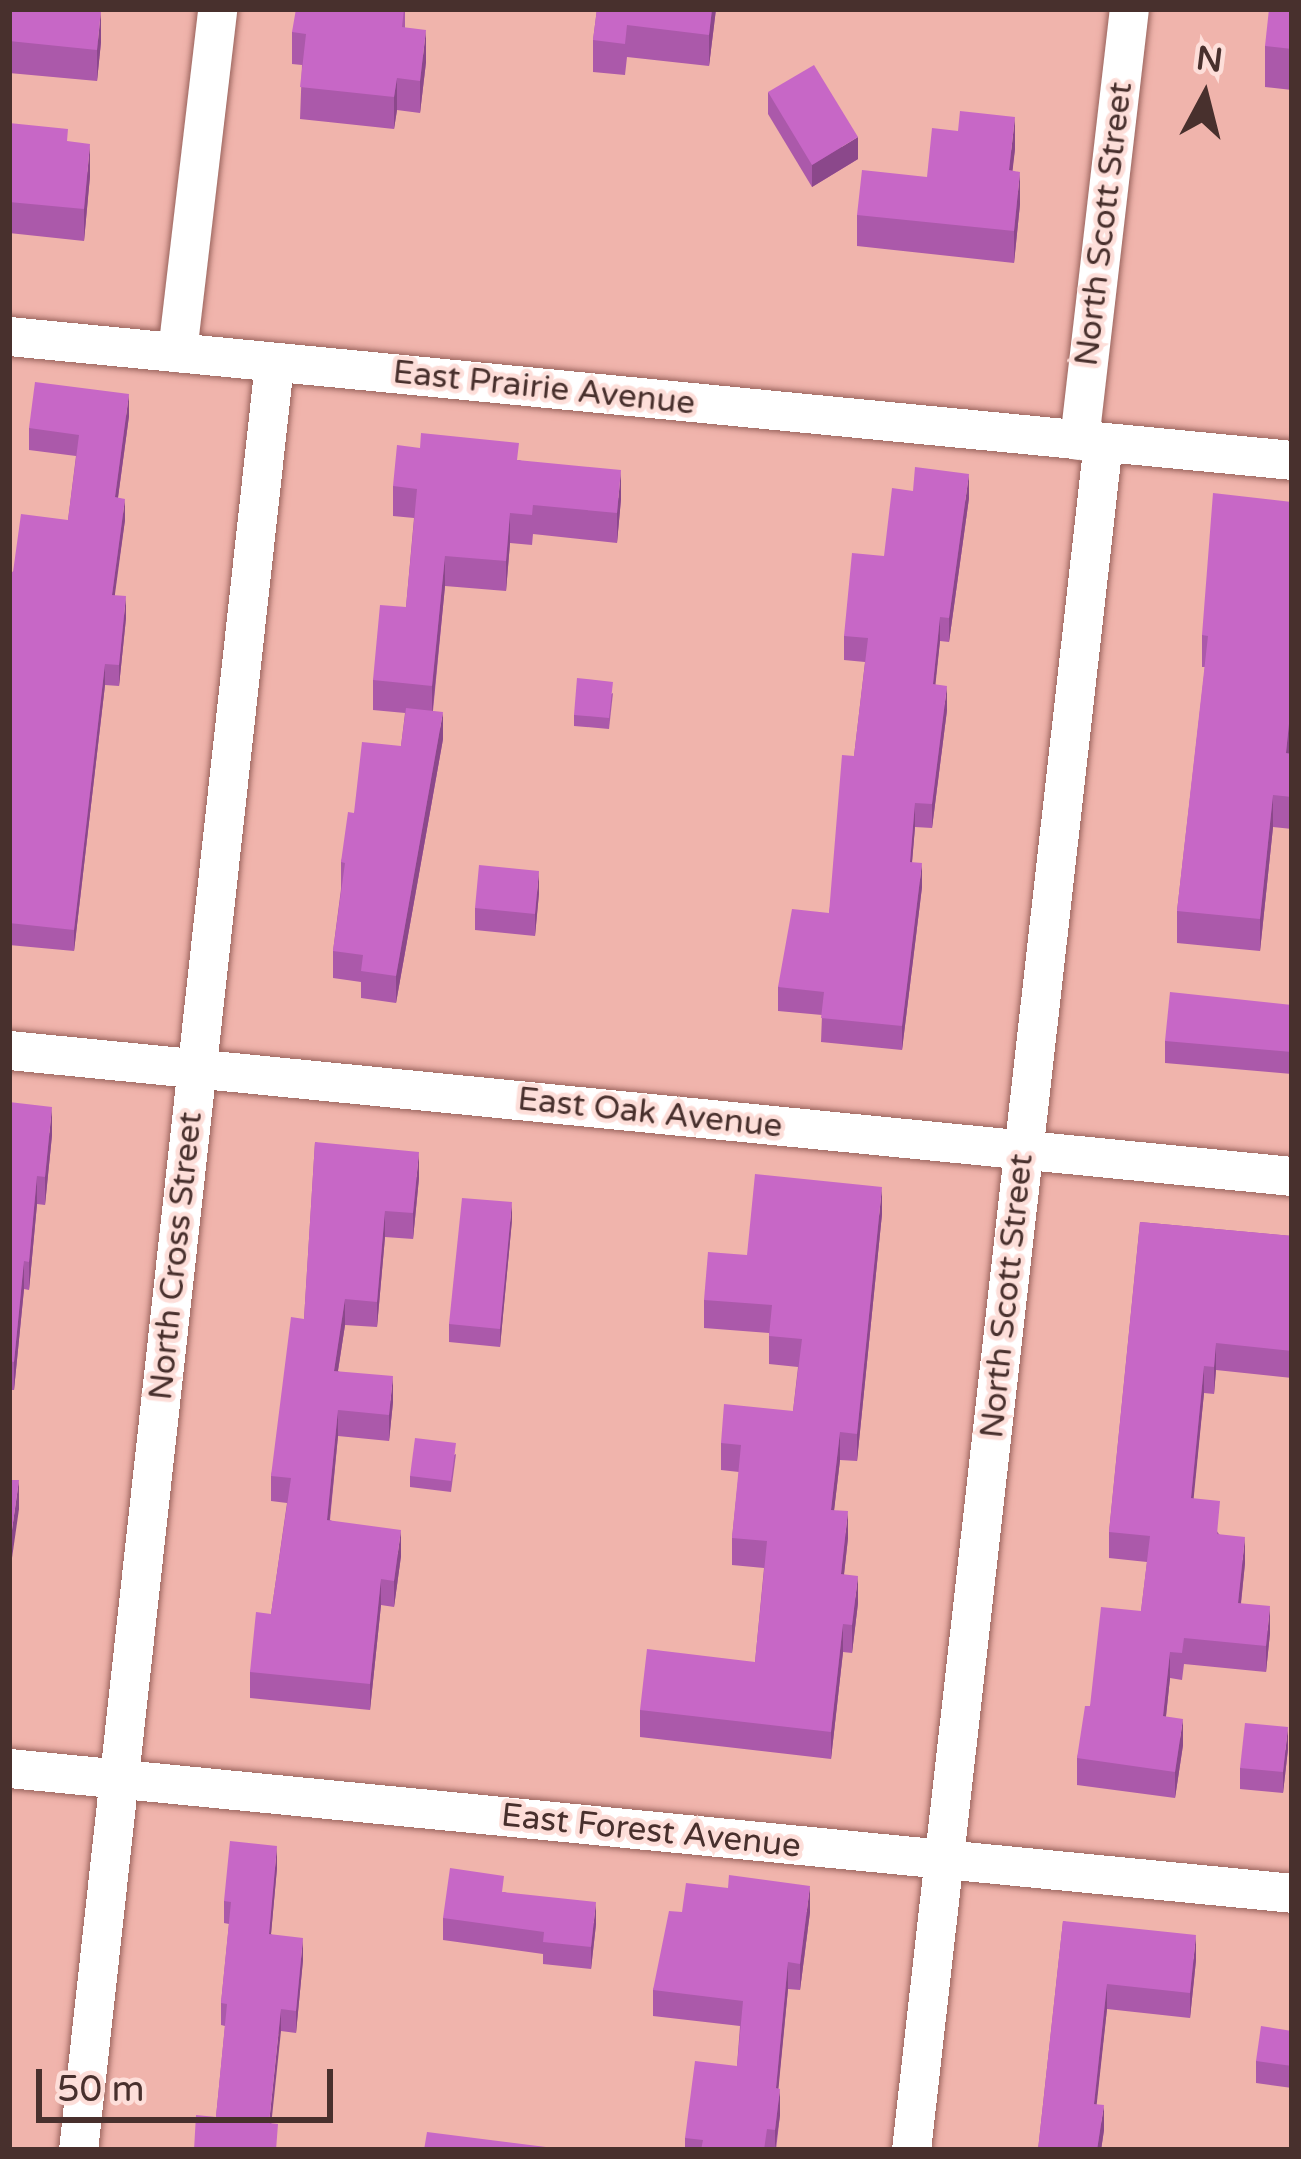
<!DOCTYPE html>
<html>
<head>
<meta charset="utf-8">
<style>
	body { margin:0 }
	#map { position:relative; width:1301px; height:2159px; overflow:hidden; background:#f0b4ac; font-family:"Varela Round",sans-serif }
	div>[style] { position:absolute }
	.roads { filter:drop-shadow(0 0 3px #98625b) drop-shadow(0 0 3px #98625b) }
	.street>* { height:39px; margin:-19.5px; padding:0 19.5px; transform-origin:19.5px; border-radius:19.5px; background:#fff }
	.wall>* { inset:0; background:#ab59aa }
	.shaded-wall>* { inset:0; background:#8b488b }
	.building>* { inset:0; background:#c767c6 }
	span { translate:-50% -50%; white-space:nowrap; text-align:center; line-height:1.15; -webkit-text-stroke:9px #fdded9; paint-order:stroke }
	.street-label { font-size:33px; color:#48302d }
	.frame { position:absolute; inset:0; border:12px solid #48302d; pointer-events:none }
	.north { position:absolute; left:1145px; top:36px; width:120px; height:120px; -webkit-text-stroke:9px #fdded9; paint-order:stroke; rotate:7deg; font-size:33px; font-weight:700; line-height:48px; text-align:center; color:#48302d }
	.north::after { content:''; display:block; margin:auto; width:42px; height:54px; background:#48302d; clip-path:polygon(50% 0,100% 100%,50% 72%,0 100%) }
	.scale { position:absolute; left:36px; top:2069px; width:297px; height:54px; box-sizing:border-box; border:6px solid #48302d; border-top:0; padding-left:15px; font-size:36px; line-height:42px; white-space:nowrap; color:#48302d; -webkit-text-stroke:9px #fdded9; paint-order:stroke }
</style>
</head>
<body>
<div id="map">
	<div class="roads">
		<div class="street">
			<div style="left:9px;top:336px;width:1289px;rotate:5.52deg"></div>
			<div style="left:177px;top:352px;width:345px;rotate:-83.3deg"></div>
			<div style="left:1079px;top:440px;width:434px;rotate:-83.4deg"></div>
			<div style="left:9px;top:1050px;width:1289px;rotate:5.61deg"></div>
			<div style="left:9px;top:1768px;width:1289px;rotate:5.56deg"></div>
			<div style="left:78px;top:2150px;width:1799px;rotate:-83.74deg"></div>
			<div style="left:911px;top:2150px;width:1719px;rotate:-83.59deg"></div>
		</div>
	</div>
	<div class="wall">
		<div style="clip-path:polygon(9px 9px,101px 42px,97px 81px,9px 73px)"></div>
		<div style="clip-path:polygon(405px 9px,405px 28px,426px 62px,420px 113px,397px 110px,394px 129px,300px 119px,302px 65px,292px 64px,292px 32px)"></div>
		<div style="clip-path:polygon(597px 9px,716px 9px,709px 66px,627px 57px,625px 75px,593px 72px,593px 40px)"></div>
		<div style="clip-path:polygon(1292px 9px,1292px 90px,1265px 87px,1265px 46px)"></div>
		<div style="clip-path:polygon(768px 92px,858px 159px,812px 187px,768px 114px)"></div>
		<div style="clip-path:polygon(9px 123px,68px 142px,90px 176px,84px 241px,9px 233px)"></div>
		<div style="clip-path:polygon(1015px 149px,1012px 171px,1020px 204px,1014px 263px,857px 246px,857px 215px,927px 177px)"></div>
		<div style="clip-path:polygon(129px 416px,118px 498px,125px 520px,114px 595px,126px 618px,119px 686px,105px 685px,74px 951px,9px 945px,9px 571px,13px 572px,68px 520px,76px 456px,29px 450px,29px 428px)"></div>
		<div style="clip-path:polygon(519px 460px,621px 499px,617px 543px,533px 534px,532px 545px,510px 543px,506px 591px,445px 586px,433px 711px,443px 739px,396px 1003px,361px 998px,361px 982px,333px 978px,333px 951px,341px 889px,341px 862px,354px 813px,401px 746px,405px 713px,373px 710px,373px 680px,406px 607px,414px 518px,393px 516px,393px 486px)"></div>
		<div style="clip-path:polygon(969px 498px,949px 642px,940px 641px,935px 684px,947px 710px,932px 828px,915px 827px,912px 862px,922px 887px,902px 1050px,821px 1042px,822px 1015px,778px 1011px,778px 987px,829px 913px,854px 756px,865px 662px,844px 660px,844px 636px,884px 556px)"></div>
		<div style="clip-path:polygon(1292px 502px,1292px 726px,1289px 754px,1292px 754px,1292px 829px,1273px 827px,1260px 951px,1177px 943px,1177px 911px,1205px 667px,1202px 667px,1202px 635px)"></div>
		<div style="clip-path:polygon(613px 693px,609px 729px,574px 726px,574px 715px)"></div>
		<div style="clip-path:polygon(539px 893px,535px 936px,475px 930px,475px 908px)"></div>
		<div style="clip-path:polygon(1292px 1005px,1292px 1074px,1165px 1063px,1165px 1041px)"></div>
		<div style="clip-path:polygon(9px 1102px,52px 1135px,45px 1205px,37px 1204px,29px 1290px,24px 1289px,14px 1390px,9px 1390px)"></div>
		<div style="clip-path:polygon(315px 1142px,419px 1178px,413px 1239px,385px 1237px,377px 1327px,345px 1325px,338px 1371px,393px 1402px,389px 1441px,338px 1436px,330px 1520px,401px 1556px,394px 1607px,381px 1605px,370px 1710px,250px 1698px,250px 1672px,271px 1614px,287px 1503px,271px 1501px,271px 1476px,304px 1319px)"></div>
		<div style="clip-path:polygon(882px 1214px,857px 1461px,840px 1460px,834px 1510px,848px 1538px,844px 1574px,858px 1603px,852px 1653px,843px 1652px,831px 1759px,640px 1737px,640px 1710px,755px 1662px,764px 1568px,732px 1565px,732px 1538px,739px 1472px,721px 1470px,721px 1443px,793px 1411px,798px 1367px,769px 1364px,769px 1333px,704px 1328px,704px 1300px,747px 1255px)"></div>
		<div style="clip-path:polygon(512px 1220px,500px 1347px,449px 1342px,449px 1324px)"></div>
		<div style="clip-path:polygon(1140px 1222px,1292px 1236px,1292px 1378px,1216px 1370px,1214px 1394px,1204px 1393px,1193px 1498px,1219px 1534px,1245px 1563px,1241px 1604px,1270px 1633px,1266px 1672px,1184px 1664px,1182px 1680px,1170px 1678px,1166px 1717px,1183px 1745px,1175px 1798px,1077px 1785px,1077px 1758px,1090px 1706px,1141px 1611px,1147px 1562px,1109px 1558px,1109px 1532px)"></div>
		<div style="clip-path:polygon(456px 1454px,451px 1492px,410px 1487px,410px 1476px)"></div>
		<div style="clip-path:polygon(1288px 1749px,1283px 1793px,1240px 1789px,1240px 1768px)"></div>
		<div style="clip-path:polygon(277px 1868px,271px 1934px,303px 1960px,296px 2033px,281px 2031px,216px 2117px,225px 2026px,221px 2025px,221px 2003px,229px 1924px,224px 1923px,224px 1901px)"></div>
		<div style="clip-path:polygon(504px 1892px,596px 1924px,591px 1969px,543px 1964px,543px 1954px,443px 1940px,443px 1918px)"></div>
		<div style="clip-path:polygon(682px 1912px,810px 1912px,800px 1990px,788px 1989px,778px 2089px,780px 2115px,776px 2150px,685px 2150px,685px 2138px,737px 2066px,740px 2026px,653px 2016px,653px 1990px)"></div>
		<div style="clip-path:polygon(1063px 1921px,1196px 1960px,1190px 2018px,1107px 2009px,1096px 2104px,1104px 2130px,1101px 2150px,1038px 2150px)"></div>
		<div style="clip-path:polygon(1292px 2031px,1292px 2088px,1256px 2083px,1256px 2061px)"></div>
	</div>
	<div class="shaded-wall">
		<div style="clip-path:polygon(712px 9px,716px 9px,709px 66px,709px 35px)"></div>
		<div style="clip-path:polygon(101px 10px,101px 42px,97px 81px,97px 50px)"></div>
		<div style="clip-path:polygon(426px 30px,426px 62px,420px 113px,420px 81px)"></div>
		<div style="clip-path:polygon(397px 78px,397px 110px,394px 129px,394px 97px)"></div>
		<div style="clip-path:polygon(1015px 117px,1015px 149px,1009px 202px,1009px 170px)"></div>
		<div style="clip-path:polygon(858px 137px,858px 159px,812px 187px,812px 165px)"></div>
		<div style="clip-path:polygon(90px 144px,90px 176px,84px 241px,84px 209px)"></div>
		<div style="clip-path:polygon(1020px 172px,1020px 204px,1014px 263px,1014px 231px)"></div>
		<div style="clip-path:polygon(129px 394px,129px 416px,115px 519px,115px 497px)"></div>
		<div style="clip-path:polygon(621px 470px,621px 499px,617px 543px,617px 513px)"></div>
		<div style="clip-path:polygon(969px 474px,969px 498px,949px 642px,949px 618px)"></div>
		<div style="clip-path:polygon(125px 499px,125px 520px,112px 616px,112px 595px)"></div>
		<div style="clip-path:polygon(510px 513px,510px 543px,506px 591px,506px 561px)"></div>
		<div style="clip-path:polygon(445px 556px,445px 586px,432px 716px,432px 686px)"></div>
		<div style="clip-path:polygon(126px 596px,126px 618px,119px 686px,119px 665px)"></div>
		<div style="clip-path:polygon(940px 617px,940px 641px,933px 708px,933px 684px)"></div>
		<div style="clip-path:polygon(105px 664px,105px 685px,74px 951px,74px 930px)"></div>
		<div style="clip-path:polygon(947px 686px,947px 710px,932px 828px,932px 804px)"></div>
		<div style="clip-path:polygon(1292px 694px,1292px 726px,1286px 785px,1286px 753px)"></div>
		<div style="clip-path:polygon(443px 712px,443px 739px,396px 1003px,396px 976px)"></div>
		<div style="clip-path:polygon(1273px 795px,1273px 827px,1260px 951px,1260px 919px)"></div>
		<div style="clip-path:polygon(915px 803px,915px 827px,910px 886px,910px 862px)"></div>
		<div style="clip-path:polygon(922px 863px,922px 887px,902px 1050px,902px 1026px)"></div>
		<div style="clip-path:polygon(539px 871px,539px 893px,535px 936px,535px 914px)"></div>
		<div style="clip-path:polygon(52px 1107px,52px 1135px,45px 1205px,45px 1177px)"></div>
		<div style="clip-path:polygon(419px 1152px,419px 1178px,413px 1239px,413px 1213px)"></div>
		<div style="clip-path:polygon(37px 1176px,37px 1204px,29px 1290px,29px 1262px)"></div>
		<div style="clip-path:polygon(882px 1187px,882px 1214px,857px 1461px,857px 1434px)"></div>
		<div style="clip-path:polygon(512px 1202px,512px 1220px,500px 1347px,500px 1329px)"></div>
		<div style="clip-path:polygon(385px 1211px,385px 1237px,377px 1327px,377px 1302px)"></div>
		<div style="clip-path:polygon(24px 1261px,24px 1289px,14px 1390px,14px 1362px)"></div>
		<div style="clip-path:polygon(345px 1299px,345px 1325px,334px 1396px,334px 1371px)"></div>
		<div style="clip-path:polygon(1216px 1343px,1216px 1370px,1214px 1394px,1214px 1367px)"></div>
		<div style="clip-path:polygon(1204px 1366px,1204px 1393px,1191px 1525px,1191px 1498px)"></div>
		<div style="clip-path:polygon(393px 1376px,393px 1402px,389px 1441px,389px 1415px)"></div>
		<div style="clip-path:polygon(338px 1410px,338px 1436px,327px 1545px,327px 1520px)"></div>
		<div style="clip-path:polygon(840px 1432px,840px 1460px,831px 1537px,831px 1510px)"></div>
		<div style="clip-path:polygon(19px 1480px,19px 1509px,9px 1579px,9px 1551px)"></div>
		<div style="clip-path:polygon(848px 1511px,848px 1538px,841px 1601px,841px 1574px)"></div>
		<div style="clip-path:polygon(401px 1530px,401px 1556px,394px 1607px,394px 1581px)"></div>
		<div style="clip-path:polygon(1245px 1537px,1245px 1563px,1238px 1630px,1238px 1603px)"></div>
		<div style="clip-path:polygon(858px 1576px,858px 1603px,852px 1653px,852px 1625px)"></div>
		<div style="clip-path:polygon(381px 1579px,381px 1605px,370px 1710px,370px 1684px)"></div>
		<div style="clip-path:polygon(1270px 1606px,1270px 1633px,1266px 1672px,1266px 1646px)"></div>
		<div style="clip-path:polygon(843px 1624px,843px 1652px,831px 1759px,831px 1732px)"></div>
		<div style="clip-path:polygon(1170px 1652px,1170px 1678px,1163px 1743px,1163px 1716px)"></div>
		<div style="clip-path:polygon(1183px 1719px,1183px 1745px,1175px 1798px,1175px 1772px)"></div>
		<div style="clip-path:polygon(1288px 1727px,1288px 1749px,1283px 1793px,1283px 1772px)"></div>
		<div style="clip-path:polygon(277px 1846px,277px 1868px,269px 1956px,269px 1934px)"></div>
		<div style="clip-path:polygon(810px 1886px,810px 1912px,800px 1990px,800px 1964px)"></div>
		<div style="clip-path:polygon(596px 1902px,596px 1924px,591px 1969px,591px 1947px)"></div>
		<div style="clip-path:polygon(1196px 1935px,1196px 1960px,1190px 2018px,1190px 1993px)"></div>
		<div style="clip-path:polygon(303px 1938px,303px 1960px,296px 2033px,296px 2011px)"></div>
		<div style="clip-path:polygon(788px 1962px,788px 1989px,776px 2114px,776px 2088px)"></div>
		<div style="clip-path:polygon(1107px 1984px,1107px 2009px,1094px 2129px,1094px 2104px)"></div>
		<div style="clip-path:polygon(281px 2009px,281px 2031px,269px 2145px,269px 2123px)"></div>
		<div style="clip-path:polygon(780px 2089px,780px 2115px,775px 2150px,775px 2130px)"></div>
		<div style="clip-path:polygon(1104px 2105px,1104px 2130px,1101px 2150px,1097px 2150px)"></div>
	</div>
	<div class="building">
		<div style="clip-path:polygon(9px 9px,101px 10px,97px 50px,9px 41px)"></div>
		<div style="clip-path:polygon(296px 9px,404px 9px,402px 27px,426px 30px,420px 81px,397px 78px,394px 97px,300px 87px,306px 34px,292px 32px)"></div>
		<div style="clip-path:polygon(597px 9px,712px 9px,709px 35px,627px 25px,625px 44px,593px 40px)"></div>
		<div style="clip-path:polygon(1269px 9px,1292px 9px,1292px 49px,1265px 46px)"></div>
		<div style="clip-path:polygon(814px 65px,858px 137px,812px 165px,768px 92px)"></div>
		<div style="clip-path:polygon(960px 111px,1015px 117px,1009px 170px,1020px 172px,1014px 231px,857px 215px,862px 170px,927px 177px,932px 128px,958px 131px)"></div>
		<div style="clip-path:polygon(9px 123px,68px 129px,67px 141px,90px 144px,84px 209px,9px 202px)"></div>
		<div style="clip-path:polygon(35px 382px,129px 394px,115px 497px,125px 499px,112px 595px,126px 596px,119px 665px,105px 664px,74px 930px,9px 923px,9px 571px,13px 572px,21px 514px,68px 520px,79px 435px,29px 428px)"></div>
		<div style="clip-path:polygon(421px 433px,519px 443px,517px 460px,621px 470px,617px 513px,533px 505px,532px 515px,510px 513px,506px 561px,445px 556px,432px 686px,373px 680px,380px 605px,406px 607px,417px 489px,393px 486px,397px 445px,420px 448px)"></div>
		<div style="clip-path:polygon(915px 467px,969px 474px,949px 618px,940px 617px,933px 684px,947px 686px,932px 804px,915px 803px,910px 862px,922px 863px,902px 1026px,821px 1018px,824px 992px,778px 987px,792px 909px,829px 913px,842px 755px,854px 756px,868px 638px,844px 636px,852px 553px,884px 556px,892px 488px,913px 491px)"></div>
		<div style="clip-path:polygon(1213px 493px,1292px 502px,1292px 694px,1286px 753px,1292px 754px,1292px 797px,1273px 795px,1260px 919px,1177px 911px,1208px 636px,1202px 635px)"></div>
		<div style="clip-path:polygon(577px 678px,613px 682px,609px 718px,574px 715px)"></div>
		<div style="clip-path:polygon(406px 708px,443px 712px,396px 976px,361px 971px,363px 955px,333px 951px,345px 863px,341px 862px,348px 812px,354px 813px,362px 742px,401px 746px)"></div>
		<div style="clip-path:polygon(479px 865px,539px 871px,535px 914px,475px 908px)"></div>
		<div style="clip-path:polygon(1170px 992px,1292px 1005px,1292px 1052px,1165px 1041px)"></div>
		<div style="clip-path:polygon(9px 1102px,52px 1107px,45px 1177px,37px 1176px,29px 1262px,24px 1261px,14px 1362px,9px 1361px)"></div>
		<div style="clip-path:polygon(315px 1142px,419px 1152px,413px 1213px,385px 1211px,377px 1302px,345px 1299px,334px 1371px,393px 1376px,389px 1415px,338px 1410px,327px 1520px,401px 1530px,394px 1581px,381px 1579px,370px 1684px,250px 1672px,256px 1612px,271px 1614px,291px 1478px,271px 1476px,291px 1317px,304px 1319px)"></div>
		<div style="clip-path:polygon(755px 1174px,882px 1187px,857px 1434px,840px 1432px,831px 1510px,848px 1511px,841px 1574px,858px 1576px,852px 1625px,843px 1624px,831px 1732px,640px 1710px,647px 1649px,755px 1662px,767px 1541px,732px 1538px,741px 1445px,721px 1443px,724px 1404px,793px 1411px,802px 1339px,769px 1336px,772px 1305px,704px 1300px,708px 1252px,747px 1255px)"></div>
		<div style="clip-path:polygon(462px 1198px,512px 1202px,500px 1329px,449px 1324px)"></div>
		<div style="clip-path:polygon(1140px 1222px,1292px 1236px,1292px 1351px,1216px 1343px,1214px 1367px,1204px 1366px,1191px 1498px,1220px 1501px,1217px 1534px,1245px 1537px,1238px 1603px,1270px 1606px,1266px 1646px,1184px 1638px,1182px 1653px,1170px 1652px,1163px 1716px,1183px 1719px,1175px 1772px,1077px 1758px,1085px 1706px,1090px 1706px,1101px 1607px,1141px 1611px,1150px 1536px,1109px 1532px)"></div>
		<div style="clip-path:polygon(415px 1438px,456px 1443px,451px 1481px,410px 1476px)"></div>
		<div style="clip-path:polygon(9px 1480px,19px 1480px,9px 1551px)"></div>
		<div style="clip-path:polygon(1245px 1723px,1288px 1727px,1283px 1772px,1240px 1768px)"></div>
		<div style="clip-path:polygon(230px 1841px,277px 1846px,269px 1934px,303px 1938px,296px 2011px,281px 2009px,269px 2123px,278px 2124px,276px 2150px,194px 2150px,196px 2115px,216px 2117px,227px 2004px,221px 2003px,231px 1902px,224px 1901px)"></div>
		<div style="clip-path:polygon(450px 1868px,504px 1876px,502px 1892px,596px 1902px,591px 1947px,543px 1942px,544px 1932px,443px 1918px)"></div>
		<div style="clip-path:polygon(729px 1875px,810px 1886px,800px 1964px,788px 1962px,776px 2088px,780px 2089px,775px 2130px,767px 2129px,764px 2150px,701px 2150px,703px 2140px,685px 2138px,695px 2061px,737px 2066px,743px 2001px,653px 1990px,669px 1911px,682px 1912px,686px 1883px,728px 1888px)"></div>
		<div style="clip-path:polygon(1063px 1921px,1196px 1935px,1190px 1993px,1107px 1984px,1094px 2104px,1104px 2105px,1097px 2150px,1038px 2150px)"></div>
		<div style="clip-path:polygon(1261px 2026px,1292px 2031px,1292px 2066px,1256px 2061px)"></div>
		<div style="clip-path:polygon(427px 2132px,546px 2147px,546px 2150px,424px 2150px)"></div>
	</div>
	<div class="street-label">
		<span style="left:1104px;top:224px;rotate:-83deg">North Scott Street</span>
		<span style="left:544px;top:388px;rotate:6deg">East Prairie Avenue</span>
		<span style="left:650px;top:1113px;rotate:6deg">East Oak Avenue</span>
		<span style="left:176px;top:1256px;rotate:-84deg">North Cross Street</span>
		<span style="left:1007px;top:1296px;rotate:-84deg">North Scott Street</span>
		<span style="left:651px;top:1831px;rotate:6deg">East Forest Avenue</span>
	</div>
	<div class="frame"></div>
	<div class="north">N</div>
	<div class="scale">50 m</div>
</div>
</body>
</html>
